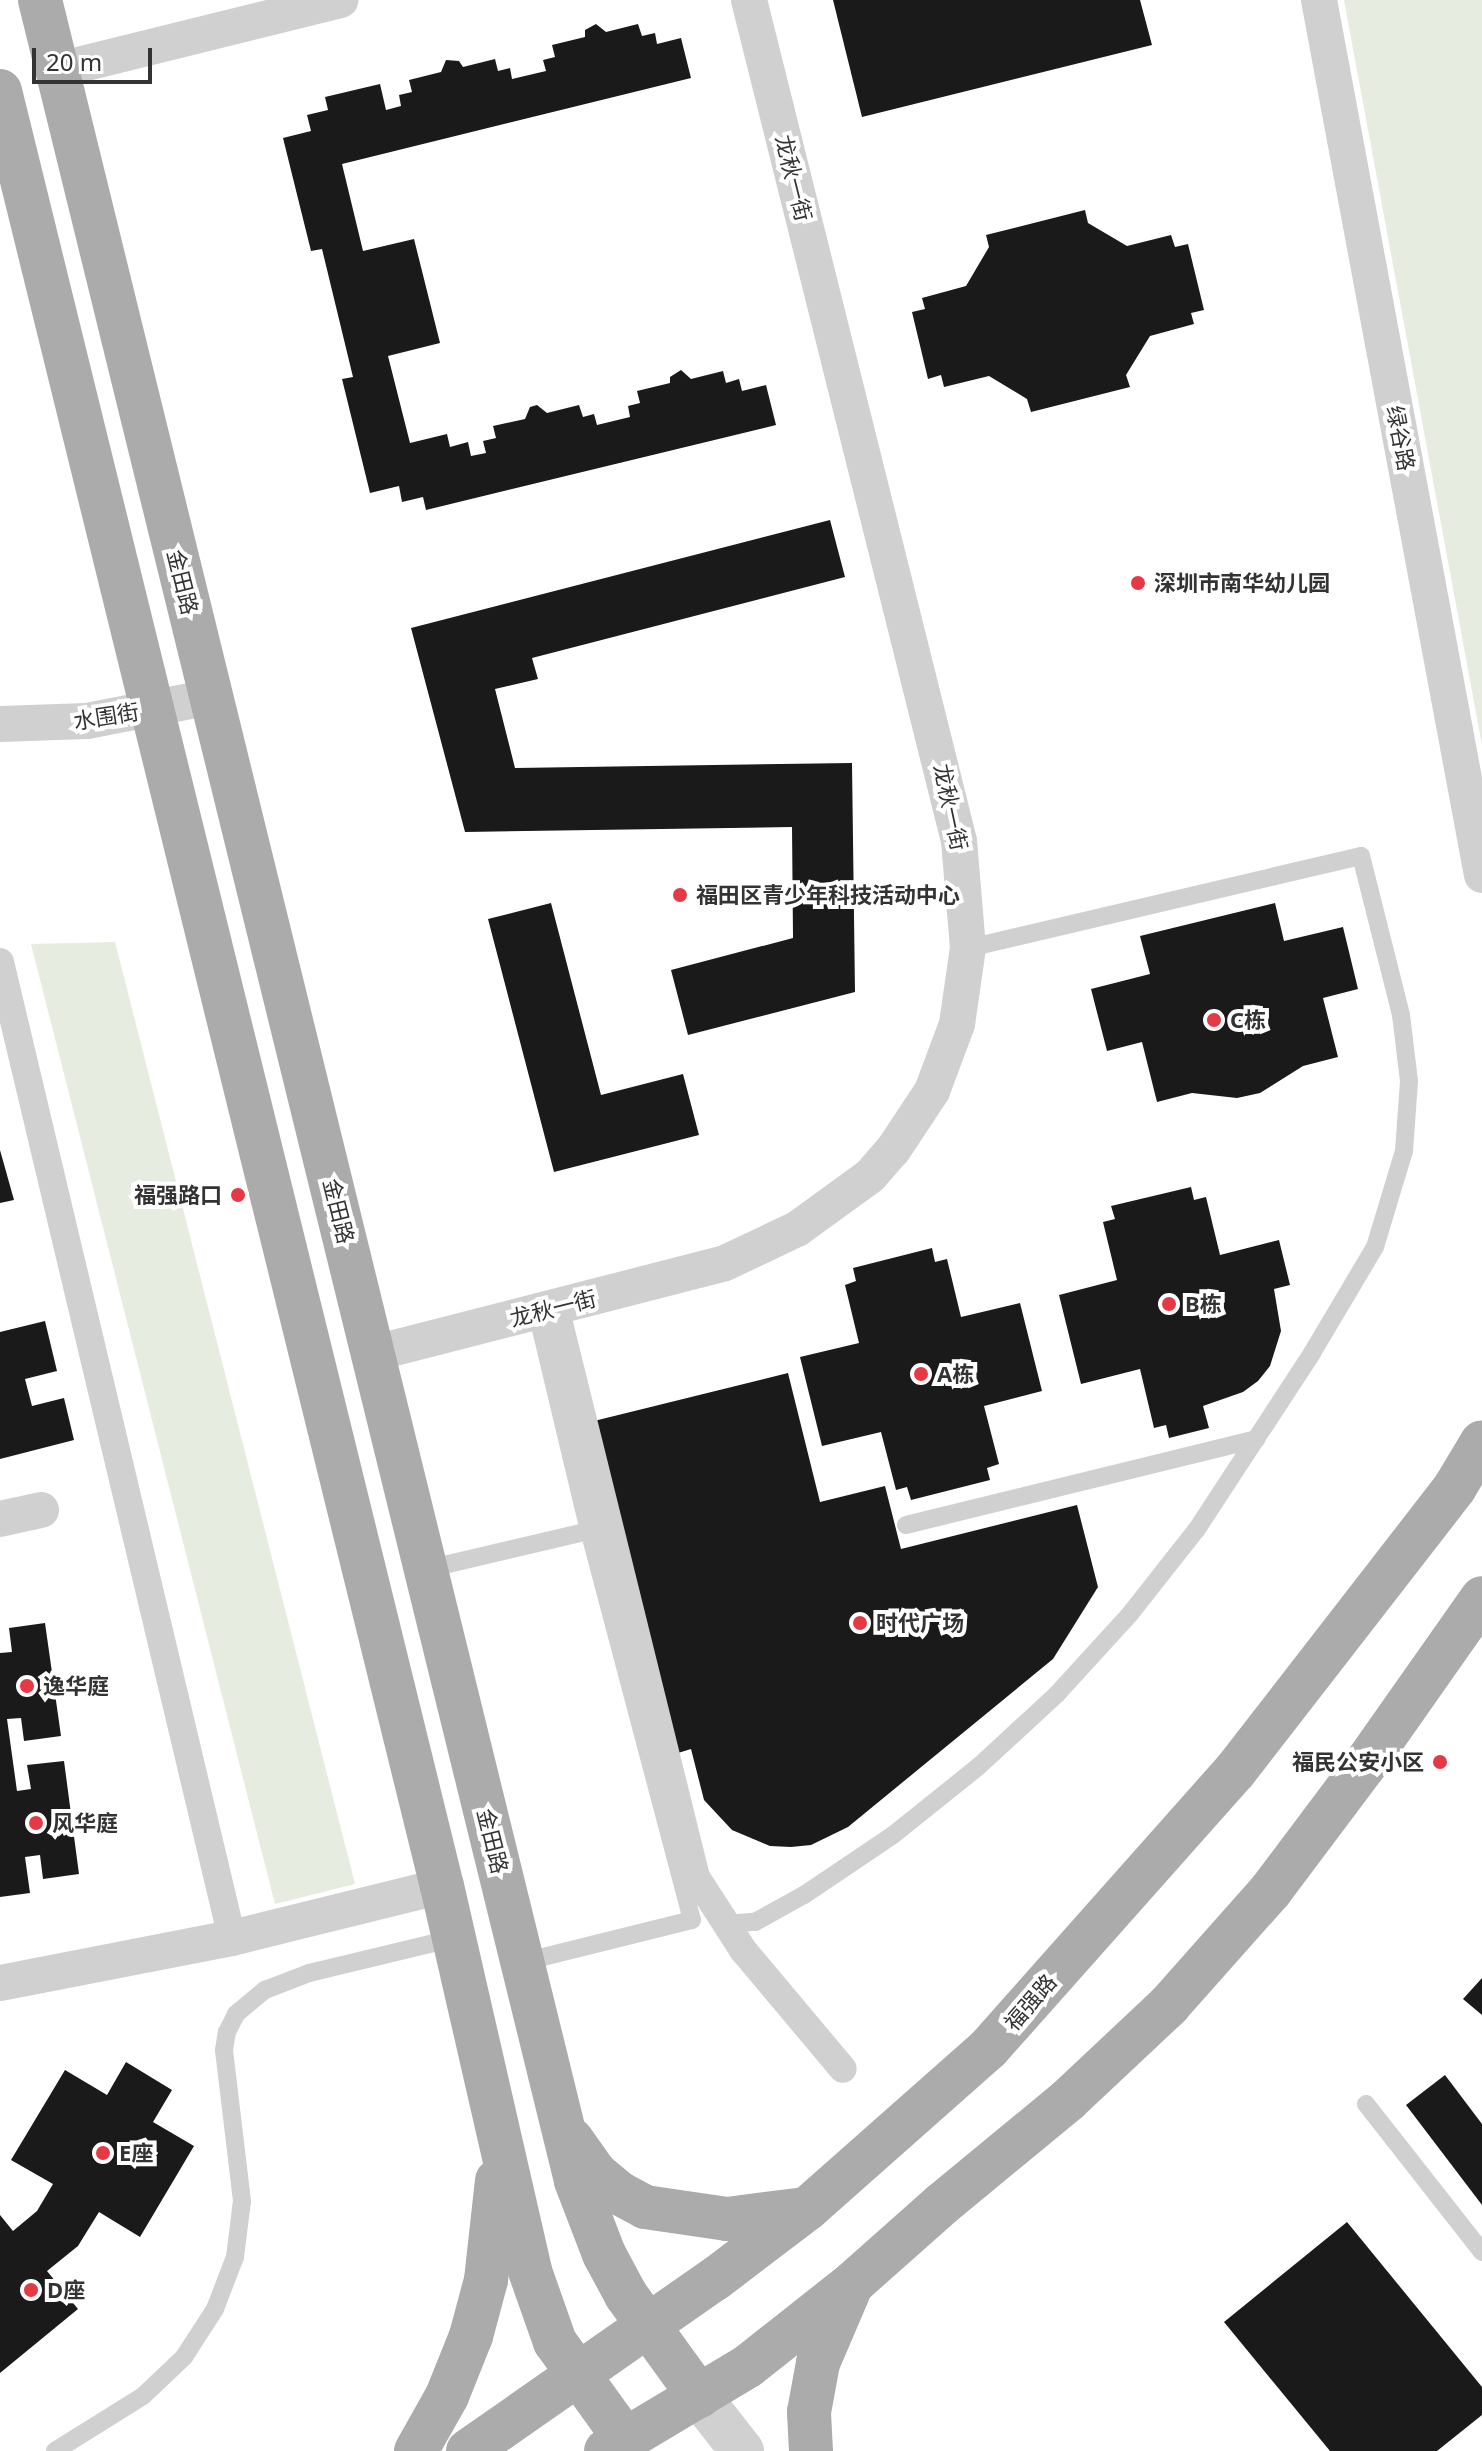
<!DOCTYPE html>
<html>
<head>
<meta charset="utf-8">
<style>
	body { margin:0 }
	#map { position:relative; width:1482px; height:2451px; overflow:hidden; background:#fff; font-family:"Noto Sans","Noto Sans SC",sans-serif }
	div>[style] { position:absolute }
	.green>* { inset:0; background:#e6ecdf }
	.building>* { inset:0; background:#1a1a1a }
	.service>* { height:18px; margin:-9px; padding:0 9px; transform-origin:9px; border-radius:9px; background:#d0d0d0 }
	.pedestrian>* { height:28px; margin:-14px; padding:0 14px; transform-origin:14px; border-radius:14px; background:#d0d0d0 }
	.minor>* { height:36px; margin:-18px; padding:0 18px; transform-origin:18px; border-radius:18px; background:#d0d0d0 }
	.tertiary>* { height:44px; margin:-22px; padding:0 22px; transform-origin:22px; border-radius:22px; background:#d0d0d0 }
	.primary>* { height:44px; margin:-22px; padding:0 22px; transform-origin:22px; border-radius:22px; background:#ababab }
	.dots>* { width:22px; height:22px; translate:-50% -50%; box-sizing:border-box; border:4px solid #fff; border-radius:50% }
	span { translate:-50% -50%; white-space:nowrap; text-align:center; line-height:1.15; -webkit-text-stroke:8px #fff; paint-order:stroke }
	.street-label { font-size:22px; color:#333 }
	.poi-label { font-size:22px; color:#333; font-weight:700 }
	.left { translate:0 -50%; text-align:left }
	.right { translate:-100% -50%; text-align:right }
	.scale { position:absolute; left:32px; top:48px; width:120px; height:36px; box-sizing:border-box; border:4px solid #333; border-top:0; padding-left:10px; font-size:24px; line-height:28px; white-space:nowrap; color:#333; -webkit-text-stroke:6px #fff; paint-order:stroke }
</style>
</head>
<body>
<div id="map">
	<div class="green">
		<div style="clip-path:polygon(1344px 0,1482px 0,1482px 745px)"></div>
		<div style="clip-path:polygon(115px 942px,355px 1884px,275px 1904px,31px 944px)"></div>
	</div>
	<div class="building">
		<div style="clip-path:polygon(833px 0,1140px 0,1152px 45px,862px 117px)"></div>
		<div style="clip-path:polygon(596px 24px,606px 32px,638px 24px,642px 36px,655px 33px,657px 44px,681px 38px,691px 78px,342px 164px,363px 251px,414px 239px,440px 343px,388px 356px,410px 443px,447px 434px,450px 447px,468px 442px,471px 456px,486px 453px,483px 441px,496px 438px,493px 426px,525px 419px,530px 407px,537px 405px,547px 413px,579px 405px,583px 417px,594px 414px,597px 425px,630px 417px,628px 406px,640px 403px,637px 391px,670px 383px,670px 377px,681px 370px,691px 379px,723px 371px,726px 383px,739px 379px,742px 391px,766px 385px,776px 425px,426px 510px,423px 497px,402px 502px,399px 486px,370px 493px,342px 379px,353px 377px,322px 249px,311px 251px,283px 138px,311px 131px,307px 115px,328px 110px,325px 97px,380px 84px,386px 110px,401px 106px,399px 95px,412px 92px,409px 80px,441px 72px,446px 60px,459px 61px,463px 67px,495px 59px,498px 71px,510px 68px,512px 79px,546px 71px,543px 60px,555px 57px,552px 45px,585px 37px,585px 30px)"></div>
		<div style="clip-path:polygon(1085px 210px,1088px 223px,1127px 246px,1171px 235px,1175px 247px,1188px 244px,1204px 310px,1191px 313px,1194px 324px,1150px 336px,1126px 375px,1130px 387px,1031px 412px,1027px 399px,989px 376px,944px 387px,941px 375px,928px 379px,912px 312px,925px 309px,922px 298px,966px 286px,989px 247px,986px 235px)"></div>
		<div style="clip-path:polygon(830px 520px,845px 577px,532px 658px,538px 679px,495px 689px,515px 768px,852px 763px,855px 992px,688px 1035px,671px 970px,793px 938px,792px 827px,465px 832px,411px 628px)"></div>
		<div style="clip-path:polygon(551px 903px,601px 1095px,683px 1074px,699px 1135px,554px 1172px,488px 919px)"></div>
		<div style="clip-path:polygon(1275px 903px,1284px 941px,1343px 927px,1358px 989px,1323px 998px,1338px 1057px,1303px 1066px,1260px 1093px,1237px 1098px,1192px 1093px,1157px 1102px,1142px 1042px,1107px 1051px,1091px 989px,1150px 974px,1140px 936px)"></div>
		<div style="clip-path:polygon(0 1150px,14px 1200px,0 1203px)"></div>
		<div style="clip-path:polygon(1191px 1187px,1194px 1200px,1206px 1197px,1220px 1255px,1279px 1240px,1290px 1285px,1274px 1289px,1281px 1331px,1270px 1366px,1258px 1381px,1243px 1392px,1203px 1406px,1209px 1428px,1169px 1438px,1166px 1425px,1154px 1428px,1140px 1369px,1081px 1384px,1059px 1295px,1117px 1280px,1103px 1222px,1115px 1219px,1111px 1206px)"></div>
		<div style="clip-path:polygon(932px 1248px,935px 1262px,947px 1259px,961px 1317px,1020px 1303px,1042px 1391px,984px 1406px,999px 1464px,987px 1468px,990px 1480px,911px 1500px,907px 1487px,896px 1490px,881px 1432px,822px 1446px,800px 1357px,859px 1343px,845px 1285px,856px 1281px,853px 1268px)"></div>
		<div style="clip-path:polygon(45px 1321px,57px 1371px,25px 1379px,32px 1406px,64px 1398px,74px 1440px,0 1459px,0 1332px)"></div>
		<div style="clip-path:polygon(788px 1373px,820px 1502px,885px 1486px,901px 1549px,1077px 1505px,1098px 1587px,1053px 1659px,848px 1827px,811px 1845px,791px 1847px,770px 1846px,732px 1830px,704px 1800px,691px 1749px,678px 1753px,594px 1421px)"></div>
		<div style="clip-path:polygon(45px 1623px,61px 1736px,24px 1741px,21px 1718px,7px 1719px,17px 1791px,31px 1789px,27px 1765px,64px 1761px,79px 1874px,43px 1879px,40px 1855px,25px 1857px,30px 1893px,0 1897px,0 1653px,12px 1652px,9px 1628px)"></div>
		<div style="clip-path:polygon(1482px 1978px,1482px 2015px,1463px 1999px)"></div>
		<div style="clip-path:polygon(126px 2062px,172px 2090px,153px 2122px,194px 2146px,140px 2237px,99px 2212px,78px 2246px,47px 2271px,78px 2309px,0 2373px,0 2215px,13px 2231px,37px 2211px,53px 2184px,11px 2160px,65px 2070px,107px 2095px)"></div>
		<div style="clip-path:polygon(1445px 2075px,1482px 2124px,1482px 2205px,1406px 2105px)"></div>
		<div style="clip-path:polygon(1347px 2222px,1482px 2387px,1482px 2415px,1437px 2451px,1330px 2451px,1224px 2322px)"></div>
	</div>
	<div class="service">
		<div style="left:906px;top:1525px;width:361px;rotate:-13.8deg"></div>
		<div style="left:427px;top:1569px;width:166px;rotate:-13.2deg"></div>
		<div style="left:724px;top:1924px;width:31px;rotate:-4deg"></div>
		<div style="left:755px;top:1922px;width:56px;rotate:-28.9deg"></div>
		<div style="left:804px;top:1895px;width:107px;rotate:-34deg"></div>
		<div style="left:893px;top:1835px;width:109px;rotate:-38.7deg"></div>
		<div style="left:978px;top:1767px;width:108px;rotate:-42.7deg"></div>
		<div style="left:1057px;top:1694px;width:108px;rotate:-47.6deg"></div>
		<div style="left:1130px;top:1614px;width:108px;rotate:-51.8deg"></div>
		<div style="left:1197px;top:1529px;width:210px;rotate:-56.8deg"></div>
		<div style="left:1312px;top:1353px;width:123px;rotate:-59.3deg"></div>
		<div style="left:1375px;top:1247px;width:100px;rotate:-73.2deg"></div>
		<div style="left:1404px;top:1151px;width:70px;rotate:-85.9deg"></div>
		<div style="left:1409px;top:1081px;width:66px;rotate:-96.9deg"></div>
		<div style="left:1401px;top:1015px;width:164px;rotate:-104.1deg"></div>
		<div style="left:1361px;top:856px;width:404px;rotate:166.8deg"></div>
		<div style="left:523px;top:1962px;width:174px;rotate:-14deg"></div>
		<div style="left:692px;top:1920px;width:402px;rotate:-104.8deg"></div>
		<div style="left:589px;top:1531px;width:225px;rotate:-103.4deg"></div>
		<div style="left:1366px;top:2104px;width:188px;rotate:51.9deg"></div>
		<div style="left:55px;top:2451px;width:104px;rotate:-32deg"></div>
		<div style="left:143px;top:2396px;width:57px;rotate:-43.6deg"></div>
		<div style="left:184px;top:2357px;width:57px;rotate:-57.1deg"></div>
		<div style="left:215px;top:2309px;width:56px;rotate:-69deg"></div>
		<div style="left:235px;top:2257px;width:56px;rotate:-82.9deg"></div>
		<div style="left:242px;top:2201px;width:152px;rotate:-96.8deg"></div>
		<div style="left:224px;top:2050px;width:18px;rotate:-81deg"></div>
		<div style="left:227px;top:2032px;width:20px;rotate:-63deg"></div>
		<div style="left:236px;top:2014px;width:38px;rotate:-40deg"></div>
		<div style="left:265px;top:1990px;width:47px;rotate:-21.1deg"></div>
		<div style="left:309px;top:1973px;width:150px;rotate:-13.5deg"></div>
	</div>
	<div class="pedestrian">
		<div style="left:0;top:962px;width:1003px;rotate:76.63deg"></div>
		<div style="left:555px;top:1307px;width:587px;rotate:76.11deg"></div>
		<div style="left:696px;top:1877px;width:87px;rotate:57.2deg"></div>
		<div style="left:743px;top:1950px;width:155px;rotate:50deg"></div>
	</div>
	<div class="minor">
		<div style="left:1319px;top:0;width:890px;rotate:79.45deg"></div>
		<div style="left:58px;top:70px;width:291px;rotate:-13.9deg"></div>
		<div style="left:0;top:724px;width:87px;rotate:-2deg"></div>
		<div style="left:87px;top:721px;width:126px;rotate:-11deg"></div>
		<div style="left:375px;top:1353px;width:361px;rotate:-14.4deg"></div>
		<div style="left:725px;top:1263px;width:80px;rotate:-25.3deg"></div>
		<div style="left:797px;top:1229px;width:90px;rotate:-36deg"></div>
		<div style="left:870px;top:1176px;width:35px;rotate:-49deg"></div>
		<div style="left:893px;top:1150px;width:71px;rotate:-56.5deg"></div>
		<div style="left:932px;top:1091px;width:72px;rotate:-69.5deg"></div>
		<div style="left:957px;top:1024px;width:77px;rotate:-81.8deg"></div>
		<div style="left:968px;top:948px;width:107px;rotate:-94.8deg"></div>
		<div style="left:959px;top:841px;width:867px;rotate:-104.02deg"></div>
		<div style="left:0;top:1519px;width:42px;rotate:-12.4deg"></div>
		<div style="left:0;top:1983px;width:236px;rotate:-11deg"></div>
		<div style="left:232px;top:1938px;width:216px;rotate:-13.9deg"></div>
	</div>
	<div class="tertiary">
		<div style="left:699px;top:2396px;width:70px;rotate:52deg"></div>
	</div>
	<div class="primary">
		<div style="left:40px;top:0;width:2246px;rotate:76.19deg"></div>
		<div style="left:576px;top:2181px;width:78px;rotate:69deg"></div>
		<div style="left:604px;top:2254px;width:47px;rotate:61.8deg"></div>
		<div style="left:626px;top:2295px;width:125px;rotate:54.1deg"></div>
		<div style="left:0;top:91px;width:1849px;rotate:76.17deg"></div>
		<div style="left:442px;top:1886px;width:395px;rotate:77.1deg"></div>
		<div style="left:530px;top:2271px;width:75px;rotate:70.6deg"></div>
		<div style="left:555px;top:2342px;width:120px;rotate:54.2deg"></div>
		<div style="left:572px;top:2140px;width:39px;rotate:55deg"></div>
		<div style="left:594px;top:2172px;width:33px;rotate:40deg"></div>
		<div style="left:619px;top:2193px;width:30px;rotate:28deg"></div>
		<div style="left:645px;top:2207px;width:83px;rotate:8.3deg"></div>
		<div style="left:727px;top:2219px;width:79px;rotate:-7.3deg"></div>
		<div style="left:416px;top:2451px;width:63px;rotate:-60.6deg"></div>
		<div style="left:447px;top:2396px;width:65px;rotate:-68.2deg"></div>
		<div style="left:471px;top:2336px;width:58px;rotate:-75deg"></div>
		<div style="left:486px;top:2280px;width:100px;rotate:-83.7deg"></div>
		<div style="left:468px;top:2451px;width:301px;rotate:-34.9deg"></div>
		<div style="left:715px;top:2279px;width:116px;rotate:-37.3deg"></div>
		<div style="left:807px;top:2209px;width:242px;rotate:-41.5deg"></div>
		<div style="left:988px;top:2049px;width:372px;rotate:-48.4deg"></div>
		<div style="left:1235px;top:1771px;width:359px;rotate:-52.2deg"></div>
		<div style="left:1455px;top:1487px;width:52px;rotate:-59deg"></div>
		<div style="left:606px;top:2451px;width:165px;rotate:-30.9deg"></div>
		<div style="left:748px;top:2366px;width:134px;rotate:-38.3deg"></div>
		<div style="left:853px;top:2283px;width:119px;rotate:-41.6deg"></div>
		<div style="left:942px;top:2204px;width:163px;rotate:-39.5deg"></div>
		<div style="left:1068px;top:2100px;width:139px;rotate:-43.2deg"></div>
		<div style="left:1169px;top:2005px;width:154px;rotate:-48.4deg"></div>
		<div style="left:1271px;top:1890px;width:155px;rotate:-53.1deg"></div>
		<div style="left:1364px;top:1766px;width:205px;rotate:-54.9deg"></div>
		<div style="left:811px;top:2451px;width:39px;rotate:-93deg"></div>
		<div style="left:809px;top:2412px;width:50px;rotate:-79.6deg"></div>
		<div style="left:818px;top:2363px;width:76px;rotate:-66.8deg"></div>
	</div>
	<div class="dots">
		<div style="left:1138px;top:583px;background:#e63946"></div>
		<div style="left:680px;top:895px;background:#e63946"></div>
		<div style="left:1214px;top:1020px;background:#e63946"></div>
		<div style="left:238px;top:1195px;background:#e63946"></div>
		<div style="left:1169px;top:1304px;background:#e63946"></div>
		<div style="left:921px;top:1374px;background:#e63946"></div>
		<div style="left:860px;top:1623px;background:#e63946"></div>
		<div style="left:27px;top:1686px;background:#e63946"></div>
		<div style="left:1440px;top:1762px;background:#e63946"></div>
		<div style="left:36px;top:1823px;background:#e63946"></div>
		<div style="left:103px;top:2153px;background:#e63946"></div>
		<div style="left:31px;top:2290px;background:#e63946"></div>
	</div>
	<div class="street-label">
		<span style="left:794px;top:178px;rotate:76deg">龙秋一街</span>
		<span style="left:1401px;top:438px;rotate:79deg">绿谷路</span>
		<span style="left:183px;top:582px;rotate:76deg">金田路</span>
		<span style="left:106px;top:716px;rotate:-9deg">水围街</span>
		<span style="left:951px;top:807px;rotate:78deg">龙秋一街</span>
		<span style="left:339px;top:1211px;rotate:76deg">金田路</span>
		<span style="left:553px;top:1308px;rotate:-14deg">龙秋一街</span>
		<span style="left:493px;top:1841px;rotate:76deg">金田路</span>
		<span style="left:1030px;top:2002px;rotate:-49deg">福强路</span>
	</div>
	<div class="poi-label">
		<span class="left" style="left:1154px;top:583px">深圳市南华幼儿园</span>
		<span class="left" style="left:696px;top:895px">福田区青少年科技活动中心</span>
		<span class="left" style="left:1230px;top:1020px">C栋</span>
		<span class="right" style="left:222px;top:1195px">福强路口</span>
		<span class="left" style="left:1185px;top:1304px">B栋</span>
		<span class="left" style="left:937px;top:1374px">A栋</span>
		<span class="left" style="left:876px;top:1623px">时代广场</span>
		<span class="left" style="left:43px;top:1686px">逸华庭</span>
		<span class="right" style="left:1424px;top:1762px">福民公安小区</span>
		<span class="left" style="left:52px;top:1823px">风华庭</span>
		<span class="left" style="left:119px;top:2153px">E座</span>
		<span class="left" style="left:47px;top:2290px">D座</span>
	</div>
	<div class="scale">20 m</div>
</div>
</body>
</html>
